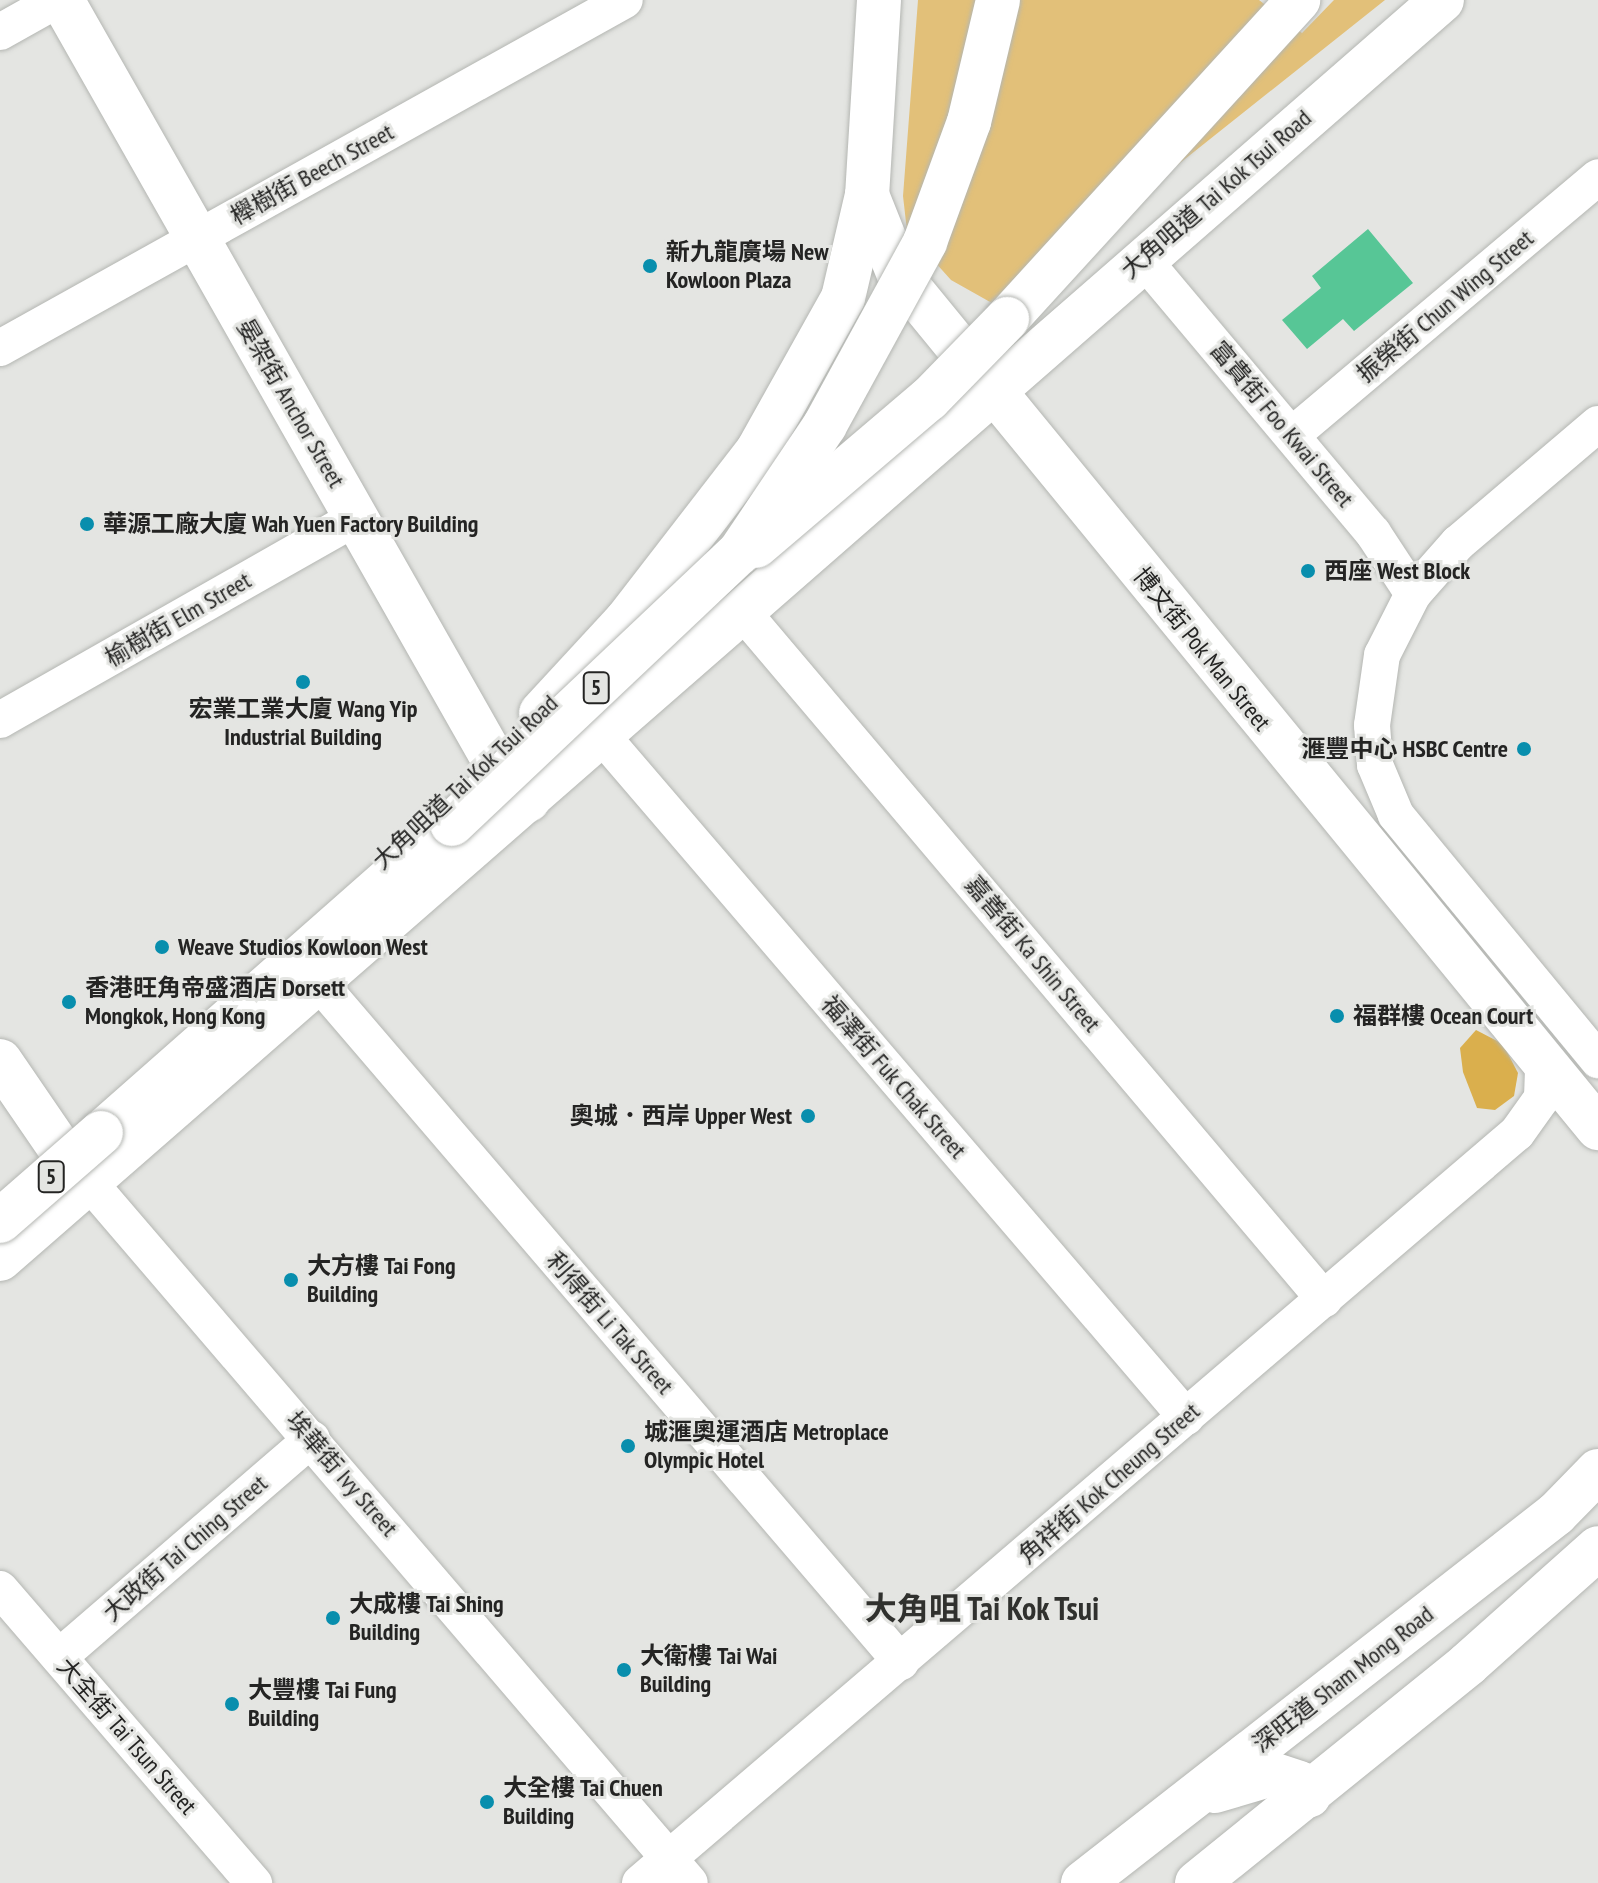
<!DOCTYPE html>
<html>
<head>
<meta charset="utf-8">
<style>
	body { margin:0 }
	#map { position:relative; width:1598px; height:1883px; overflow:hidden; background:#e4e5e2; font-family:"PT Sans Narrow","Noto Sans TC",sans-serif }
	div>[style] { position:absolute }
	.green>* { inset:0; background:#e2c079 }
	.forest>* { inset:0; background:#daaf4d }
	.water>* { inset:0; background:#57c696 }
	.roads { filter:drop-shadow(0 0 2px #b4b6b2) drop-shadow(0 0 2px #b4b6b2) }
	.minor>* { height:36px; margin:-18px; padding:0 18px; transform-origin:18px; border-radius:18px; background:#fff }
	.tertiary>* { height:44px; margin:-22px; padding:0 22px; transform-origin:22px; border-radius:22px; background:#fff }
	.secondary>* { height:44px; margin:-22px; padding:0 22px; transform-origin:22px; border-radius:22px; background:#fff }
	.trunk>* { height:44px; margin:-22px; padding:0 22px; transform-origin:22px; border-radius:22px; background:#fff }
	.bridges { filter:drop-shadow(0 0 2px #b4b6b2) drop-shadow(0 0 2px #b4b6b2) }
	.trunk-bridge>* { height:44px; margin:-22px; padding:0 22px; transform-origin:22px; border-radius:22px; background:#fff }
	.dots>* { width:22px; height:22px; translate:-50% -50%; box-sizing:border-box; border:4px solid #e4e5e2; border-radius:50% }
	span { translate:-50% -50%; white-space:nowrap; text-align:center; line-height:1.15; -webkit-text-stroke:6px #e4e5e2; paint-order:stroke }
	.shield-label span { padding:2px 6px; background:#e4e5e2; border:2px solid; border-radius:6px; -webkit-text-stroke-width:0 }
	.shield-label { font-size:22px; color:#242423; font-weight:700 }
	.street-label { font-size:24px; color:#242423 }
	.poi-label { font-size:24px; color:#242423; font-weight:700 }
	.left { translate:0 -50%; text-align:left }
	.right { translate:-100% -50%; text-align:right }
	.district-label { font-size:32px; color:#30312e; font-weight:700 }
</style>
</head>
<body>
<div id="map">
	<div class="green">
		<div style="clip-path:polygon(918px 0,1259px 0,1302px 33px,1334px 0,1385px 0,999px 307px,951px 280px,907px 231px,903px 196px)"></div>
	</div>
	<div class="forest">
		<div style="clip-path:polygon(1476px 1030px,1503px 1044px,1518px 1073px,1514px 1096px,1495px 1110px,1477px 1108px,1463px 1072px,1460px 1048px)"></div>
	</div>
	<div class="water">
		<div style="clip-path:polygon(1368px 229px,1413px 283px,1354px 331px,1343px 319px,1307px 349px,1282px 320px,1321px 288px,1312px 276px)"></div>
	</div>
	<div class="roads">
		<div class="minor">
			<div style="left:0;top:32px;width:65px;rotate:-29.3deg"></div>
			<div style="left:1143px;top:259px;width:358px;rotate:50deg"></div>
			<div style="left:1373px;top:533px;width:73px;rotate:56.7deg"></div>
			<div style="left:0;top:348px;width:715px;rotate:-29.11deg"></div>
			<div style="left:1598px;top:424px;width:184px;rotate:139.6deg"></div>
			<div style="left:1458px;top:543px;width:68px;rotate:131.4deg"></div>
			<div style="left:1413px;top:594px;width:68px;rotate:116.9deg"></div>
			<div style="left:1382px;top:655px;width:71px;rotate:98.1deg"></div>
			<div style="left:1372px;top:725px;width:40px;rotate:85.7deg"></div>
			<div style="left:1375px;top:765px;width:54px;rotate:67.2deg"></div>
			<div style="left:1396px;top:815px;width:318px;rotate:50.5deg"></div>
			<div style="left:1292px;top:435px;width:400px;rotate:-40.1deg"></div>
			<div style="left:741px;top:610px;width:903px;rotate:49.76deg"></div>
			<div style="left:0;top:720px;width:409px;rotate:-29.6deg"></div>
			<div style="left:603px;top:737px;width:896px;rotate:49.39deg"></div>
			<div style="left:320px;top:984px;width:893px;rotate:49.41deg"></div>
			<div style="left:70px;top:1160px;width:952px;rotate:49.39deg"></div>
			<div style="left:0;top:1589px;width:389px;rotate:49.2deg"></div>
			<div style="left:59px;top:1657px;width:334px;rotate:-40.8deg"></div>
			<div style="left:640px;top:1883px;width:1154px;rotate:-40.54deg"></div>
			<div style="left:1517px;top:1133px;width:43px;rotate:-54.5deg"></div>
			<div style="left:1542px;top:1098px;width:35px;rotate:-88deg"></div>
		</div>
		<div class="tertiary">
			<div style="left:62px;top:0;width:873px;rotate:60.41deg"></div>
			<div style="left:493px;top:759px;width:54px;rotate:49.5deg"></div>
			<div style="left:541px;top:713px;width:125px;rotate:-47.3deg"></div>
			<div style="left:626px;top:621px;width:216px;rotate:-52.3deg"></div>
			<div style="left:758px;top:450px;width:174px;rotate:-60.8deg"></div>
			<div style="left:843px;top:298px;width:106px;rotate:-76.9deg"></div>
			<div style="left:0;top:1061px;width:108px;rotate:55.6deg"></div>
			<div style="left:0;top:1259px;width:1914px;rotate:-41.12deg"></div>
		</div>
		<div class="secondary">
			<div style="left:879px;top:0;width:195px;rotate:93.5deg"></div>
			<div style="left:867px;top:195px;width:86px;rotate:68.2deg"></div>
			<div style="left:899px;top:275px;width:1103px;rotate:50.67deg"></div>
			<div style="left:1215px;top:1791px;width:59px;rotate:-16.6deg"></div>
			<div style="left:1272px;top:1774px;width:28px;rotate:18deg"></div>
			<div style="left:1299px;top:1783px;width:16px;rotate:52deg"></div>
			<div style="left:1083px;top:1883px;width:600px;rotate:-37.96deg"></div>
			<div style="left:1556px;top:1514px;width:60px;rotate:-45.7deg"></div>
			<div style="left:1197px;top:1883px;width:348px;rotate:-38.9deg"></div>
			<div style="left:1468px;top:1664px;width:174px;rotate:-41.7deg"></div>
		</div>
		<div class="trunk">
			<div style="left:1007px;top:319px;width:432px;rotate:-47.6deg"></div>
			<div style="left:101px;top:1133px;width:468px;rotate:-41.4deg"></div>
		</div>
	</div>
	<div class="bridges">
		<div class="trunk-bridge">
			<div style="left:756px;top:546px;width:227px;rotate:-40.4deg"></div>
			<div style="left:929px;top:399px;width:112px;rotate:-45.7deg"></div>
			<div style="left:452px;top:824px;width:395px;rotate:-43.4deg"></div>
			<div style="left:739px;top:553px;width:154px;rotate:-56.1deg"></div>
			<div style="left:825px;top:425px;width:209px;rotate:-61.3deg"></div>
			<div style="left:925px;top:242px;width:128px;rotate:-69.9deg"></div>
			<div style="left:969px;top:122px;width:125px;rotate:-76.6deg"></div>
			<div style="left:0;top:1221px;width:134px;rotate:-41.1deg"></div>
		</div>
	</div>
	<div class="dots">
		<div style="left:650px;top:266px;background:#088ead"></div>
		<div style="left:87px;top:524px;background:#088ead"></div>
		<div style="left:1308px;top:571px;background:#088ead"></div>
		<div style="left:303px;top:682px;background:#088ead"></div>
		<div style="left:1524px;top:749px;background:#088ead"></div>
		<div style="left:162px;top:947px;background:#088ead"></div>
		<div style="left:69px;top:1002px;background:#088ead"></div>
		<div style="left:1337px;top:1016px;background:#088ead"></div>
		<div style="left:808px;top:1116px;background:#088ead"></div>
		<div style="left:291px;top:1280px;background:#088ead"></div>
		<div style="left:628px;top:1446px;background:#088ead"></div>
		<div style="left:333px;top:1618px;background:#088ead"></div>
		<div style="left:624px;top:1670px;background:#088ead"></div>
		<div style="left:232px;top:1704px;background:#088ead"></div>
		<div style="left:487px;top:1802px;background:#088ead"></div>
	</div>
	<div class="shield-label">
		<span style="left:596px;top:688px">5</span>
		<span style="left:51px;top:1177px">5</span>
	</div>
	<div class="street-label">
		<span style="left:312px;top:174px;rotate:-29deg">櫸樹街 Beech Street</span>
		<span style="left:1216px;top:194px;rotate:-41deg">大角咀道 Tai Kok Tsui Road</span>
		<span style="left:1445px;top:306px;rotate:-40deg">振榮街 Chun Wing Street</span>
		<span style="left:291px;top:403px;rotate:60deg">晏架街 Anchor Street</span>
		<span style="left:1282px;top:424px;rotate:50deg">富貴街 Foo Kwai Street</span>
		<span style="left:178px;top:619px;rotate:-30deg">榆樹街 Elm Street</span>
		<span style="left:1202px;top:649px;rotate:51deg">博文街 Pok Man Street</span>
		<span style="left:465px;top:782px;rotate:-43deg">大角咀道 Tai Kok Tsui Road</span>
		<span style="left:1033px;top:954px;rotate:50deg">嘉善街 Ka Shin Street</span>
		<span style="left:894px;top:1077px;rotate:49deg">福澤街 Fuk Chak Street</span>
		<span style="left:610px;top:1323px;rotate:49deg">利得街 Li Tak Street</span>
		<span style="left:342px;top:1474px;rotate:49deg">埃華街 Ivy Street</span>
		<span style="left:1109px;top:1483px;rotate:-41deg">角祥街 Kok Cheung Street</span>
		<span style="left:185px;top:1548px;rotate:-41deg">大政街 Tai Ching Street</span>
		<span style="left:1343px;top:1679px;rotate:-38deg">深旺道 Sham Mong Road</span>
		<span style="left:127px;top:1736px;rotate:49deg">大全街 Tai Tsun Street</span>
	</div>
	<div class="poi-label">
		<span class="left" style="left:666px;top:266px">新九龍廣場 New<br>Kowloon Plaza</span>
		<span class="left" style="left:103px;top:524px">華源工廠大廈 Wah Yuen Factory Building</span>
		<span class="left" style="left:1324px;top:571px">西座 West Block</span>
		<span style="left:303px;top:723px">宏業工業大廈 Wang Yip<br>Industrial Building</span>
		<span class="right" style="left:1508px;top:749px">滙豐中心 HSBC Centre</span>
		<span class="left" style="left:178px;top:947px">Weave Studios Kowloon West</span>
		<span class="left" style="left:85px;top:1002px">香港旺角帝盛酒店 Dorsett<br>Mongkok, Hong Kong</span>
		<span class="left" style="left:1353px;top:1016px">福群樓 Ocean Court</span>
		<span class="right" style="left:792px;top:1116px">奧城．西岸 Upper West</span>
		<span class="left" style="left:307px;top:1280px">大方樓 Tai Fong<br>Building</span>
		<span class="left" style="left:644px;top:1446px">城滙奧運酒店 Metroplace<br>Olympic Hotel</span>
		<span class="left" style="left:349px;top:1618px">大成樓 Tai Shing<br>Building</span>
		<span class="left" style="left:640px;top:1670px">大衛樓 Tai Wai<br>Building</span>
		<span class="left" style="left:248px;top:1704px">大豐樓 Tai Fung<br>Building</span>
		<span class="left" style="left:503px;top:1802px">大全樓 Tai Chuen<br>Building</span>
	</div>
	<div class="district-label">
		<span style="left:982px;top:1608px">大角咀 Tai Kok Tsui</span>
	</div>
</div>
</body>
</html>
